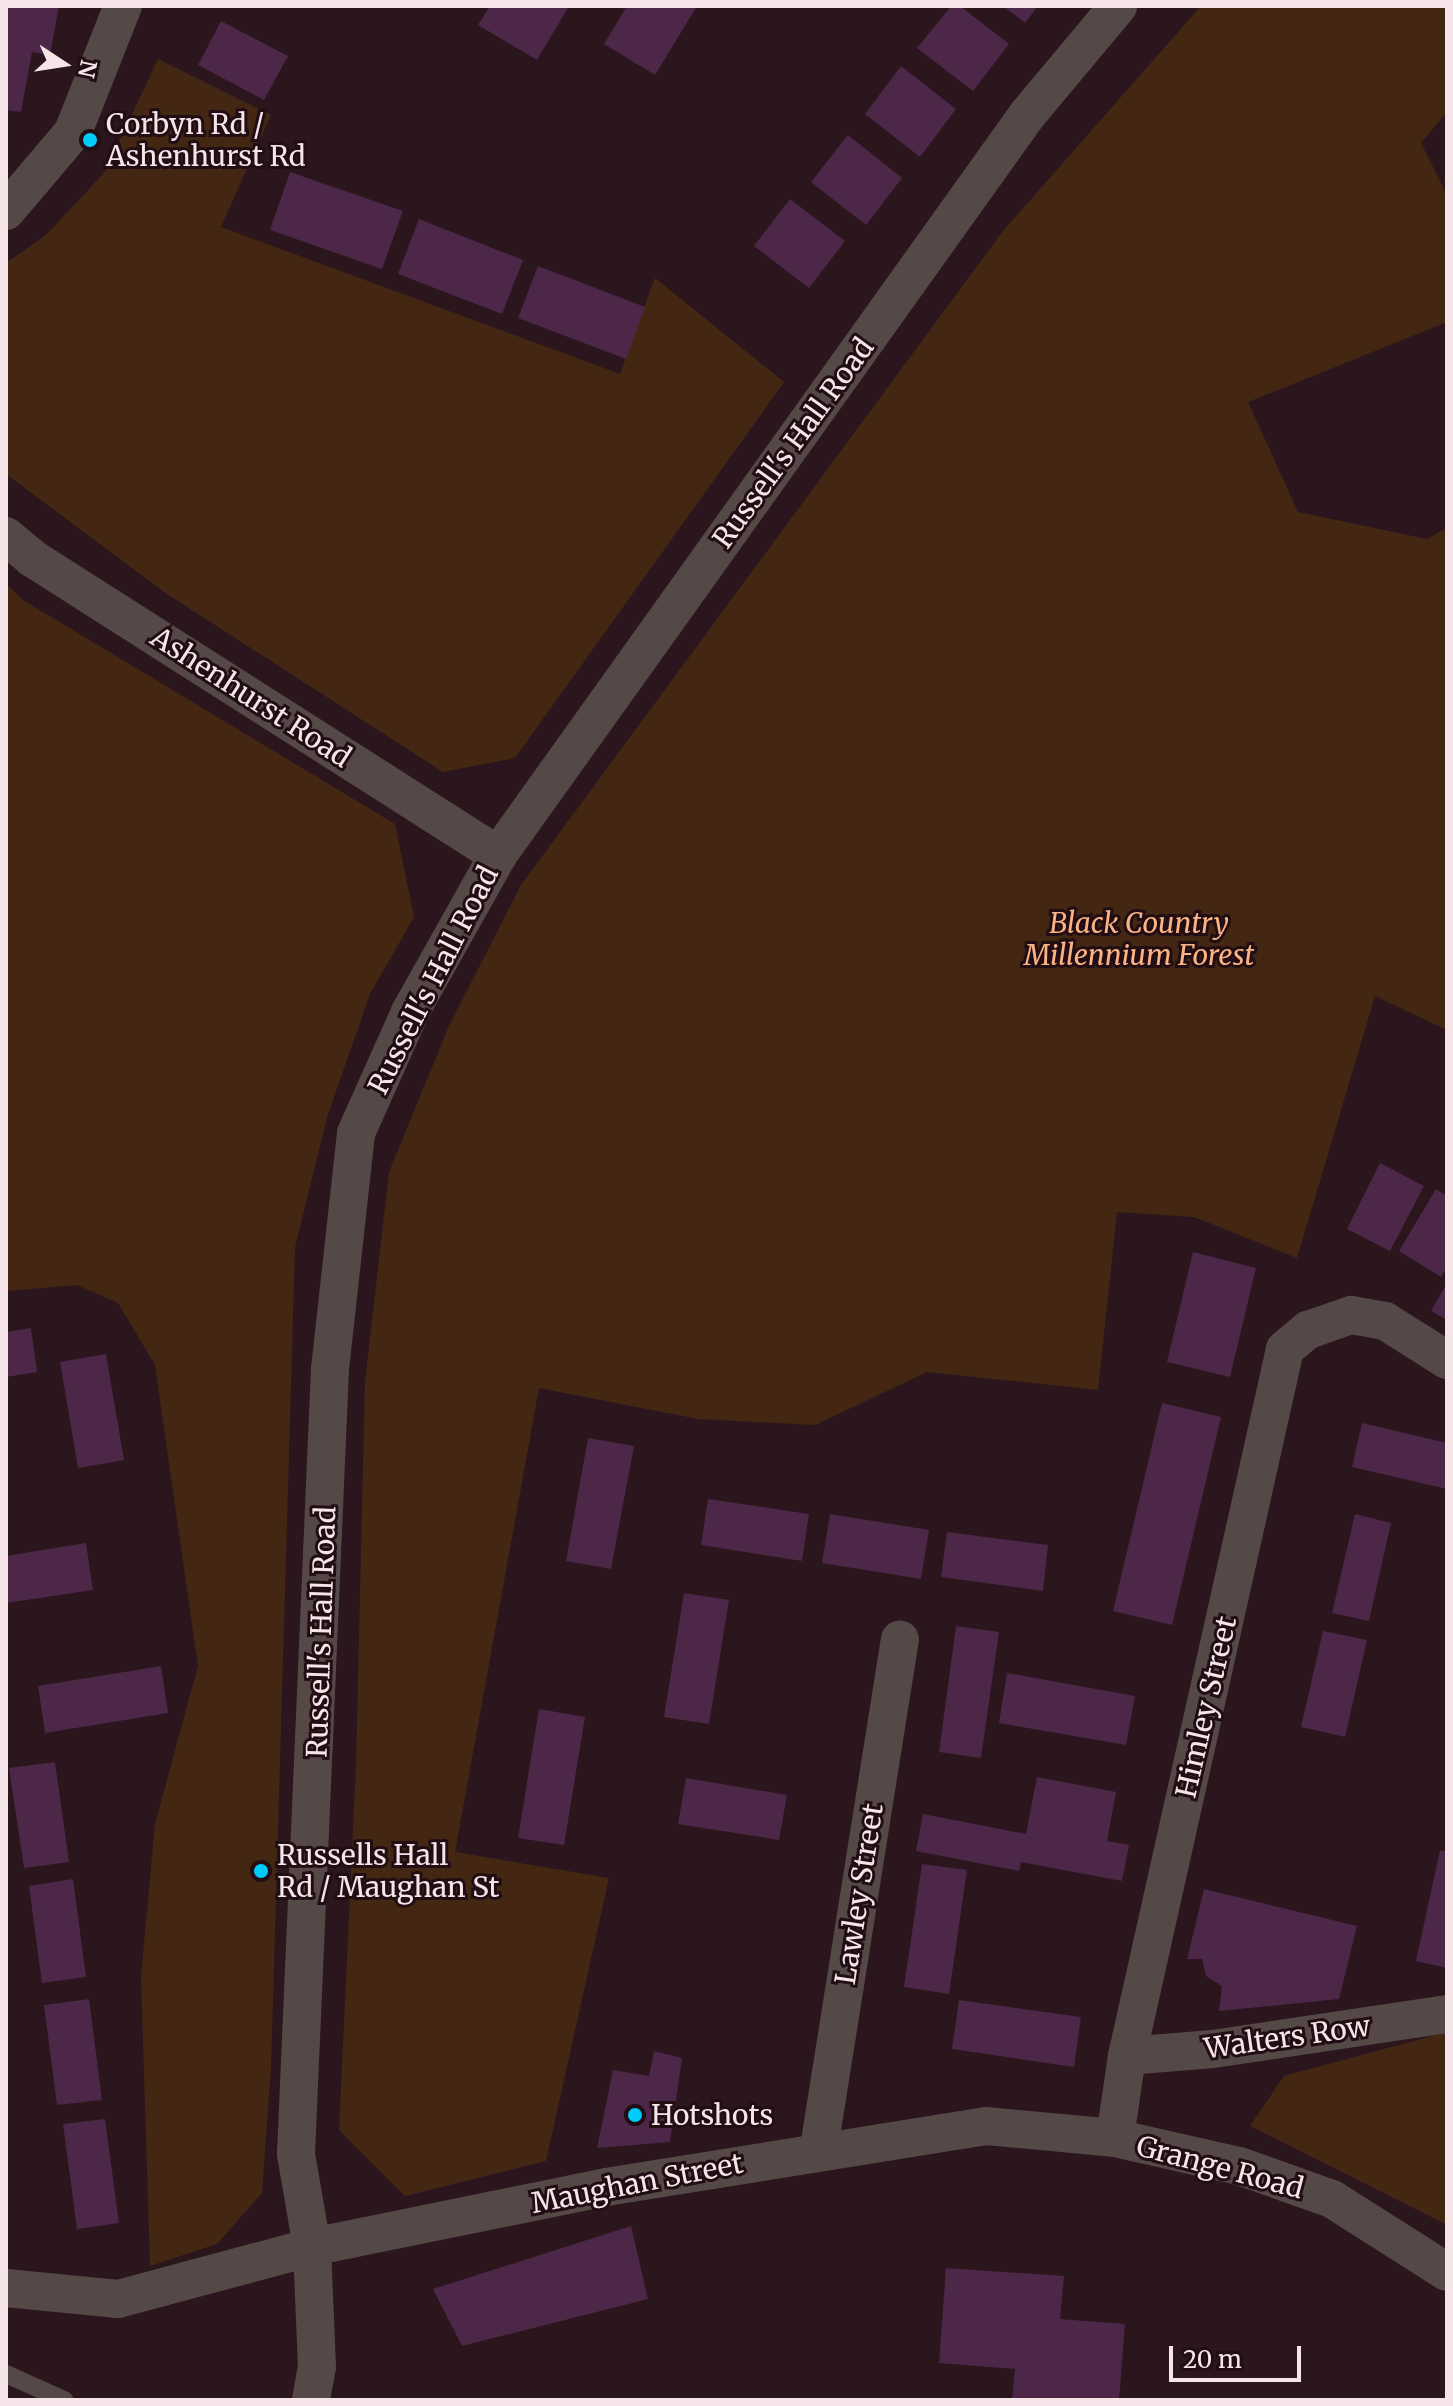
<!DOCTYPE html>
<html>
<head>
<meta charset="utf-8">
<style>
	body { margin:0 }
	#map { position:relative; width:1453px; height:2406px; overflow:hidden; background:#2b161d; font-family:Merriweather,serif }
	div>[style] { position:absolute }
	.green>* { inset:0; background:#442713 }
	.building>* { inset:0; background:#4c2748 }
	.lane>* { height:18px; margin:-9px; padding:0 9px; transform-origin:9px; border-radius:9px; background:#554947 }
	.street>* { height:38px; margin:-19px; padding:0 19px; transform-origin:19px; border-radius:19px; background:#554947 }
	.dots>* { width:22px; height:22px; translate:-50% -50%; box-sizing:border-box; border:4px solid #210d14; border-radius:50% }
	span { translate:-50% -50%; white-space:nowrap; text-align:center; line-height:1.15; -webkit-text-stroke:6px #210d14; paint-order:stroke }
	.poi-label { font-size:28px; color:#f5e5e9 }
	.left { translate:0 -50%; text-align:left }
	.street-label { font-size:28px; color:#f5e5e9 }
	.park-label { font-size:28px; color:#fcb384; font-style:italic }
	.frame { position:absolute; inset:0; border:8px solid #f5e5e9; pointer-events:none }
	.north { position:absolute; left:24px; top:24px; width:80px; height:80px; -webkit-text-stroke:6px #210d14; paint-order:stroke; rotate:102deg; font-size:22px; font-weight:700; line-height:32px; text-align:center; color:#f5e5e9 }
	.north::after { content:''; display:block; margin:auto; width:28px; height:36px; background:#f5e5e9; clip-path:polygon(50% 0,100% 100%,50% 72%,0 100%) }
	.scale { position:absolute; left:1169px; top:2346px; width:132px; height:36px; box-sizing:border-box; border:4px solid #f5e5e9; border-top:0; padding-left:10px; font-size:24px; line-height:28px; white-space:nowrap; color:#f5e5e9; -webkit-text-stroke:6px #210d14; paint-order:stroke }
</style>
</head>
<body>
<div id="map">
	<div class="green">
		<div style="clip-path:polygon(1201px 6px,1447px 6px,1447px 112px,1421px 143px,1447px 195px,1447px 322px,1248px 402px,1298px 512px,1427px 539px,1447px 528px,1447px 1030px,1375px 996px,1297px 1258px,1194px 1217px,1117px 1212px,1098px 1390px,927px 1372px,815px 1425px,698px 1419px,539px 1388px,455px 1852px,609px 1878px,546px 2161px,405px 2196px,339px 2130px,356px 1765px,365px 1382px,389px 1172px,449px 1026px,521px 885px,1003px 231px)"></div>
		<div style="clip-path:polygon(158px 59px,271px 115px,221px 227px,620px 374px,655px 278px,784px 382px,515px 758px,443px 772px,167px 594px,6px 474px,6px 263px,46px 235px,105px 172px)"></div>
		<div style="clip-path:polygon(6px 584px,23px 600px,395px 824px,414px 917px,370px 994px,327px 1117px,295px 1248px,271px 2068px,262px 2193px,217px 2244px,150px 2266px,141px 1976px,155px 1824px,198px 1666px,155px 1365px,118px 1303px,77px 1285px,6px 1291px)"></div>
		<div style="clip-path:polygon(1447px 2032px,1447px 2225px,1250px 2126px,1284px 2076px)"></div>
	</div>
	<div class="building">
		<div style="clip-path:polygon(6px 6px,59px 6px,50px 55px,32px 52px,21px 112px,6px 110px)"></div>
		<div style="clip-path:polygon(490px 6px,569px 6px,537px 60px,478px 25px)"></div>
		<div style="clip-path:polygon(627px 6px,697px 6px,655px 75px,604px 44px)"></div>
		<div style="clip-path:polygon(951px 6px,960px 6px,1009px 44px,973px 91px,917px 48px)"></div>
		<div style="clip-path:polygon(1003px 6px,1038px 6px,1025px 23px)"></div>
		<div style="clip-path:polygon(221px 21px,288px 56px,264px 100px,198px 65px)"></div>
		<div style="clip-path:polygon(901px 66px,956px 109px,920px 157px,865px 114px)"></div>
		<div style="clip-path:polygon(848px 135px,902px 178px,866px 225px,811px 182px)"></div>
		<div style="clip-path:polygon(290px 172px,403px 211px,382px 269px,270px 230px)"></div>
		<div style="clip-path:polygon(790px 199px,845px 241px,809px 288px,754px 246px)"></div>
		<div style="clip-path:polygon(419px 219px,523px 260px,502px 314px,398px 274px)"></div>
		<div style="clip-path:polygon(538px 266px,645px 307px,626px 359px,518px 318px)"></div>
		<div style="clip-path:polygon(1380px 1163px,1424px 1186px,1390px 1251px,1347px 1229px)"></div>
		<div style="clip-path:polygon(1436px 1189px,1447px 1196px,1447px 1267px,1441px 1277px,1399px 1251px)"></div>
		<div style="clip-path:polygon(1193px 1252px,1256px 1268px,1230px 1377px,1167px 1362px)"></div>
		<div style="clip-path:polygon(1447px 1283px,1447px 1320px,1431px 1311px)"></div>
		<div style="clip-path:polygon(31px 1328px,37px 1372px,6px 1377px,6px 1332px)"></div>
		<div style="clip-path:polygon(106px 1354px,124px 1460px,78px 1468px,60px 1362px)"></div>
		<div style="clip-path:polygon(1162px 1403px,1221px 1417px,1172px 1625px,1113px 1611px)"></div>
		<div style="clip-path:polygon(1362px 1423px,1447px 1443px,1447px 1489px,1352px 1467px)"></div>
		<div style="clip-path:polygon(588px 1438px,634px 1446px,611px 1569px,566px 1561px)"></div>
		<div style="clip-path:polygon(708px 1499px,809px 1514px,802px 1561px,701px 1545px)"></div>
		<div style="clip-path:polygon(830px 1514px,929px 1530px,921px 1579px,822px 1563px)"></div>
		<div style="clip-path:polygon(1355px 1514px,1391px 1523px,1369px 1621px,1332px 1613px)"></div>
		<div style="clip-path:polygon(947px 1532px,1048px 1545px,1043px 1591px,941px 1577px)"></div>
		<div style="clip-path:polygon(86px 1543px,93px 1590px,6px 1603px,6px 1556px)"></div>
		<div style="clip-path:polygon(684px 1593px,729px 1600px,709px 1724px,664px 1717px)"></div>
		<div style="clip-path:polygon(956px 1626px,999px 1632px,981px 1758px,939px 1752px)"></div>
		<div style="clip-path:polygon(1323px 1631px,1367px 1640px,1345px 1737px,1301px 1727px)"></div>
		<div style="clip-path:polygon(161px 1666px,168px 1713px,45px 1733px,38px 1686px)"></div>
		<div style="clip-path:polygon(1007px 1673px,1135px 1696px,1126px 1745px,999px 1723px)"></div>
		<div style="clip-path:polygon(539px 1709px,585px 1717px,564px 1845px,518px 1838px)"></div>
		<div style="clip-path:polygon(55px 1762px,69px 1862px,24px 1868px,9px 1768px)"></div>
		<div style="clip-path:polygon(1037px 1777px,1116px 1792px,1107px 1841px,1129px 1845px,1122px 1881px,1021px 1862px,1019px 1871px,916px 1851px,923px 1814px,1026px 1834px)"></div>
		<div style="clip-path:polygon(686px 1778px,787px 1795px,779px 1840px,678px 1824px)"></div>
		<div style="clip-path:polygon(1440px 1850px,1447px 1852px,1447px 1968px,1416px 1961px)"></div>
		<div style="clip-path:polygon(922px 1864px,967px 1870px,949px 1994px,904px 1987px)"></div>
		<div style="clip-path:polygon(73px 1879px,86px 1977px,42px 1983px,29px 1886px)"></div>
		<div style="clip-path:polygon(1204px 1889px,1357px 1926px,1339px 1999px,1219px 2011px,1222px 1986px,1206px 1976px,1202px 1959px,1187px 1959px)"></div>
		<div style="clip-path:polygon(89px 1999px,102px 2100px,57px 2105px,44px 2005px)"></div>
		<div style="clip-path:polygon(959px 2000px,1081px 2017px,1074px 2067px,952px 2049px)"></div>
		<div style="clip-path:polygon(654px 2051px,682px 2058px,670px 2142px,597px 2148px,613px 2070px,649px 2076px)"></div>
		<div style="clip-path:polygon(105px 2119px,119px 2223px,77px 2229px,63px 2124px)"></div>
		<div style="clip-path:polygon(631px 2226px,648px 2299px,462px 2346px,433px 2289px)"></div>
		<div style="clip-path:polygon(946px 2268px,1064px 2276px,1060px 2319px,1125px 2324px,1119px 2400px,1012px 2400px,1015px 2369px,939px 2363px)"></div>
	</div>
	<div class="lane">
		<div style="left:6px;top:2374px;width:64px;rotate:24.1deg"></div>
	</div>
	<div class="street">
		<div style="left:6px;top:211px;width:104px;rotate:-49.7deg"></div>
		<div style="left:73px;top:132px;width:136px;rotate:-68.4deg"></div>
		<div style="left:6px;top:536px;width:34px;rotate:40deg"></div>
		<div style="left:32px;top:558px;width:553px;rotate:32.51deg"></div>
		<div style="left:1127px;top:2056px;width:86px;rotate:-4.7deg"></div>
		<div style="left:1213px;top:2049px;width:237px;rotate:-8.5deg"></div>
		<div style="left:1115px;top:2138px;width:83px;rotate:-81.7deg"></div>
		<div style="left:1127px;top:2056px;width:724px;rotate:-77.4deg"></div>
		<div style="left:1285px;top:1349px;width:30px;rotate:-40deg"></div>
		<div style="left:1308px;top:1330px;width:46px;rotate:-19.2deg"></div>
		<div style="left:1351px;top:1315px;width:35px;rotate:10deg"></div>
		<div style="left:1385px;top:1321px;width:73px;rotate:32.2deg"></div>
		<div style="left:819px;top:2148px;width:515px;rotate:-80.96deg"></div>
		<div style="left:6px;top:2288px;width:113px;rotate:5.6deg"></div>
		<div style="left:118px;top:2299px;width:201px;rotate:-15deg"></div>
		<div style="left:312px;top:2247px;width:300px;rotate:-11.5deg"></div>
		<div style="left:606px;top:2187px;width:385px;rotate:-9.1deg"></div>
		<div style="left:986px;top:2126px;width:130px;rotate:5.3deg"></div>
		<div style="left:1115px;top:2138px;width:127px;rotate:12.7deg"></div>
		<div style="left:1239px;top:2166px;width:99px;rotate:19.5deg"></div>
		<div style="left:1332px;top:2199px;width:136px;rotate:32.4deg"></div>
		<div style="left:311px;top:2400px;width:34px;rotate:-80deg"></div>
		<div style="left:317px;top:2367px;width:120px;rotate:-92.4deg"></div>
		<div style="left:312px;top:2247px;width:94px;rotate:-99.8deg"></div>
		<div style="left:296px;top:2154px;width:786px;rotate:-87.52deg"></div>
		<div style="left:330px;top:1369px;width:237px;rotate:-83.7deg"></div>
		<div style="left:356px;top:1133px;width:133px;rotate:-65.9deg"></div>
		<div style="left:410px;top:1012px;width:180px;rotate:-60.7deg"></div>
		<div style="left:498px;top:855px;width:910px;rotate:-54.44deg"></div>
		<div style="left:1027px;top:115px;width:142px;rotate:-50.1deg"></div>
	</div>
	<div class="dots">
		<div style="left:90px;top:140px;background:#01cbf9"></div>
		<div style="left:261px;top:1871px;background:#01cbf9"></div>
		<div style="left:635px;top:2115px;background:#01cbf9"></div>
	</div>
	<div class="poi-label">
		<span class="left" style="left:106px;top:140px">Corbyn Rd /<br>Ashenhurst Rd</span>
		<span class="left" style="left:277px;top:1871px">Russells Hall<br>Rd / Maughan St</span>
		<span class="left" style="left:651px;top:2115px">Hotshots</span>
	</div>
	<div class="street-label">
		<span style="left:793px;top:443px;rotate:-54deg">Russell's Hall Road</span>
		<span style="left:251px;top:697px;rotate:33deg">Ashenhurst Road</span>
		<span style="left:433px;top:980px;rotate:-63deg">Russell's Hall Road</span>
		<span style="left:321px;top:1632px;rotate:-88deg">Russell's Hall Road</span>
		<span style="left:1206px;top:1707px;rotate:-77deg">Himley Street</span>
		<span style="left:859px;top:1894px;rotate:-81deg">Lawley Street</span>
		<span style="left:1287px;top:2037px;rotate:-8deg">Walters Row</span>
		<span style="left:1220px;top:2167px;rotate:15deg">Grange Road</span>
		<span style="left:637px;top:2183px;rotate:-11deg">Maughan Street</span>
	</div>
	<div class="park-label">
		<span style="left:1139px;top:939px">Black Country<br>Millennium Forest</span>
	</div>
	<div class="frame"></div>
	<div class="north">N</div>
	<div class="scale">20 m</div>
</div>
</body>
</html>
